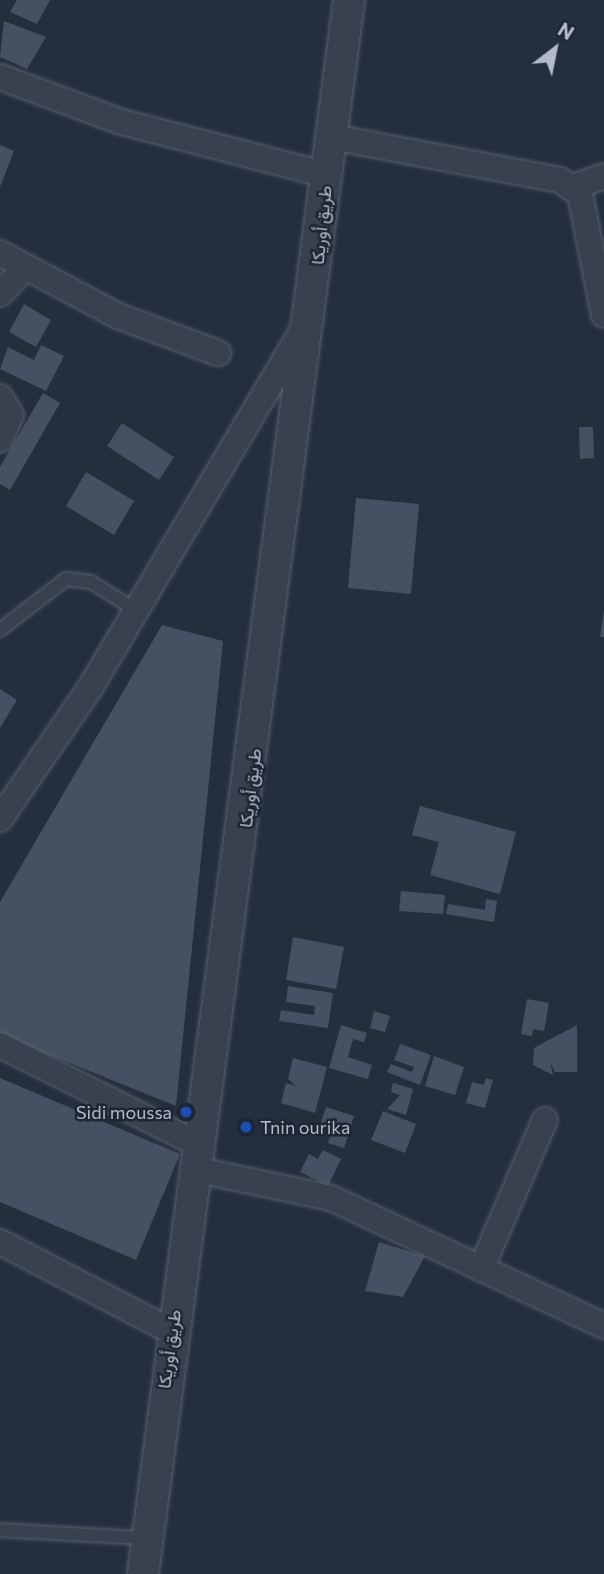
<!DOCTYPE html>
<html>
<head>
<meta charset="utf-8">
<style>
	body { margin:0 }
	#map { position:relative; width:604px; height:1574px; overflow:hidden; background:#242f3e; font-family:Commissioner,Vazirmatn,sans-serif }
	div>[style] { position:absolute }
	.building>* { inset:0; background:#455162 }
	.roads { filter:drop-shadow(0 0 2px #565f6c) drop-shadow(0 0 2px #565f6c) }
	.service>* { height:12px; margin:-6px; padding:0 6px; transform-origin:6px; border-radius:6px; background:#38414e }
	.minor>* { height:24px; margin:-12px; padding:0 12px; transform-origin:12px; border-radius:12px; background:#38414e }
	.tertiary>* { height:30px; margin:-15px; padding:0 15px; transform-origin:15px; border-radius:15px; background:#38414e }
	.dots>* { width:19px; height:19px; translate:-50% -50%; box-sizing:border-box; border:4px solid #1d2633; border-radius:50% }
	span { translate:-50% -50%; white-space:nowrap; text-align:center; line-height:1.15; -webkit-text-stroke:5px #1d2633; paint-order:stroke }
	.street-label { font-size:18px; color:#b4bcc9 }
	.poi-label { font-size:18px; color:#b4bcc9 }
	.right { translate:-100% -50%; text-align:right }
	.left { translate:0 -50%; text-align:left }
	.north { position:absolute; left:520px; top:14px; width:70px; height:70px; -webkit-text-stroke:5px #1d2633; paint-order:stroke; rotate:32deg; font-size:19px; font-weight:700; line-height:28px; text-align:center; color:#b4bcc9 }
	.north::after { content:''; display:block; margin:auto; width:24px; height:32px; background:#b4bcc9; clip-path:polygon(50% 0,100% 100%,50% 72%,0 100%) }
</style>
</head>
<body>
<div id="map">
	<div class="building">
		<div style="clip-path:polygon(17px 0,50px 0,37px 24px,10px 12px)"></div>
		<div style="clip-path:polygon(4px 21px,46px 37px,27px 69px,0 57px)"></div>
		<div style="clip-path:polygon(0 145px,14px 151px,0 187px)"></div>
		<div style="clip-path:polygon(24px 304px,51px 320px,36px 347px,9px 332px)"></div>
		<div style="clip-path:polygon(41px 345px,64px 356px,46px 391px,0 369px,8px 347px,34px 360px)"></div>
		<div style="clip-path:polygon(43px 393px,60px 403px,10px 490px,0 484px,0 467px)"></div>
		<div style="clip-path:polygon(122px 423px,174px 457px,159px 480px,107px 446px)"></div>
		<div style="clip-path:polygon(579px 427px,593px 427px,594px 458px,580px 459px)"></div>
		<div style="clip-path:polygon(86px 472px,134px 501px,114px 535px,66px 506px)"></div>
		<div style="clip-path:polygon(356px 498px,419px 504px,411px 594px,348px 588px)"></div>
		<div style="clip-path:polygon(604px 610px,604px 637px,600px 637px)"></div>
		<div style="clip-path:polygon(162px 625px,223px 641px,176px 1106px,0 1035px,0 902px)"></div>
		<div style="clip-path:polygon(0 689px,17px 700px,0 728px)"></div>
		<div style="clip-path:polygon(420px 806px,516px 832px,500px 894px,430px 875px,439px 842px,412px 835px)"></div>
		<div style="clip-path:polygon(401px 891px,445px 895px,443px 914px,399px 911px)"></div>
		<div style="clip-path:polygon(486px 899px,497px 901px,494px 922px,446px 914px,448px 904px,485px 910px)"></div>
		<div style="clip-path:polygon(293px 937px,344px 947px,336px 989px,286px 980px)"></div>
		<div style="clip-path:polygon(288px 986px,333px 993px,328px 1028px,279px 1021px,281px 1010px,314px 1015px,315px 1006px,286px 1002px)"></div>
		<div style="clip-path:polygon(527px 999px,549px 1003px,544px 1031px,533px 1029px,532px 1036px,521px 1034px)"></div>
		<div style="clip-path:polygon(374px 1011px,390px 1016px,385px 1032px,370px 1028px)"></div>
		<div style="clip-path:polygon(341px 1025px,367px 1033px,364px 1042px,353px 1039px,348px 1057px,372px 1065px,368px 1079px,329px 1068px)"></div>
		<div style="clip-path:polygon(577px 1025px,577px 1072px,555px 1072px,550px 1062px,553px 1075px,533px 1065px,534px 1048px)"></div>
		<div style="clip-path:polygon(400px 1044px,431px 1055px,420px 1085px,387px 1072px,391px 1064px,412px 1072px,414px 1067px,394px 1060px)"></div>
		<div style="clip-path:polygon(434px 1056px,464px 1067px,455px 1095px,425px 1086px)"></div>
		<div style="clip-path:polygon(293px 1058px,327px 1067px,315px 1113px,281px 1103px,286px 1083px,296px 1086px,288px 1079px)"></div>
		<div style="clip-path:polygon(0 1078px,180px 1154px,136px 1260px,0 1202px)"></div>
		<div style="clip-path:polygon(486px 1078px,493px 1080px,485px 1108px,466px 1103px,472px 1082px,484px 1085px)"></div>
		<div style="clip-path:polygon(393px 1083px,413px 1089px,406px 1115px,387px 1109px,400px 1095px,391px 1092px)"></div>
		<div style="clip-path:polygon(326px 1107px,354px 1116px,344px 1148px,328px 1143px,332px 1129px,320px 1125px)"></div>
		<div style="clip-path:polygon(383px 1111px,416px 1124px,405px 1153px,371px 1140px)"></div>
		<div style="clip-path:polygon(323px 1150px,341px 1159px,328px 1186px,300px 1172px,309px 1154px,318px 1159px)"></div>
		<div style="clip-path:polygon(379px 1242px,425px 1256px,403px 1297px,365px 1291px)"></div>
	</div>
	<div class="roads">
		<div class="service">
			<div style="left:0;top:630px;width:83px;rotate:-37.7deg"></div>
			<div style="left:66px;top:579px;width:25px;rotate:7deg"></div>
			<div style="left:91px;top:582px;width:54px;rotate:32.2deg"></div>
			<div style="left:0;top:1530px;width:144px;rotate:3.2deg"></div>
		</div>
		<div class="minor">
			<div style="left:0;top:77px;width:126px;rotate:20.4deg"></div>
			<div style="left:118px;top:121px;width:216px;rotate:14.5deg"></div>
			<div style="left:332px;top:137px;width:232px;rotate:10.7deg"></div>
			<div style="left:560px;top:180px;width:24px;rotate:35deg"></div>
			<div style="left:580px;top:194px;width:123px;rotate:78.8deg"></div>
			<div style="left:571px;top:188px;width:35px;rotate:-20deg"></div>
			<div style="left:0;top:253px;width:134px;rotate:28.1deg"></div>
			<div style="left:118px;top:316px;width:107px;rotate:20.3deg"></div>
			<div style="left:0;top:294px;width:37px;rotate:-47deg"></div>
			<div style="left:0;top:397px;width:21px;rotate:59deg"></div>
			<div style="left:11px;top:415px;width:27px;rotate:114deg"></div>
			<div style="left:0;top:819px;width:159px;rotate:-55.5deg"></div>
			<div style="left:90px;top:688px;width:420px;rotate:-59.3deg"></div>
			<div style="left:0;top:1045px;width:226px;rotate:26.6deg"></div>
			<div style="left:198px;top:1170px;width:136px;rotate:11.9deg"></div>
			<div style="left:331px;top:1198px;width:302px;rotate:25.1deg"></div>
			<div style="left:0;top:1242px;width:193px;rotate:27.5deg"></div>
			<div style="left:481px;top:1269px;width:162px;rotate:-66.8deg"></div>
		</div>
		<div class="tertiary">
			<div style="left:143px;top:1574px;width:1587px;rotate:-82.54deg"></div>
		</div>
	</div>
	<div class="dots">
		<div style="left:186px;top:1112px;background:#1a4fb4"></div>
		<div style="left:246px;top:1127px;background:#1a4fb4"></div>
	</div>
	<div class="street-label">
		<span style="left:321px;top:225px;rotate:-84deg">طريق أوريكا</span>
		<span style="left:250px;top:788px;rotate:-83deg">طريق أوريكا</span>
		<span style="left:169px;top:1349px;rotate:-82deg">طريق أوريكا</span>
	</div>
	<div class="poi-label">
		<span class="right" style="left:172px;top:1112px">Sidi moussa</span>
		<span class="left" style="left:260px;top:1127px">Tnin ourika</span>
	</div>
	<div class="north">N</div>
</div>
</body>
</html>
